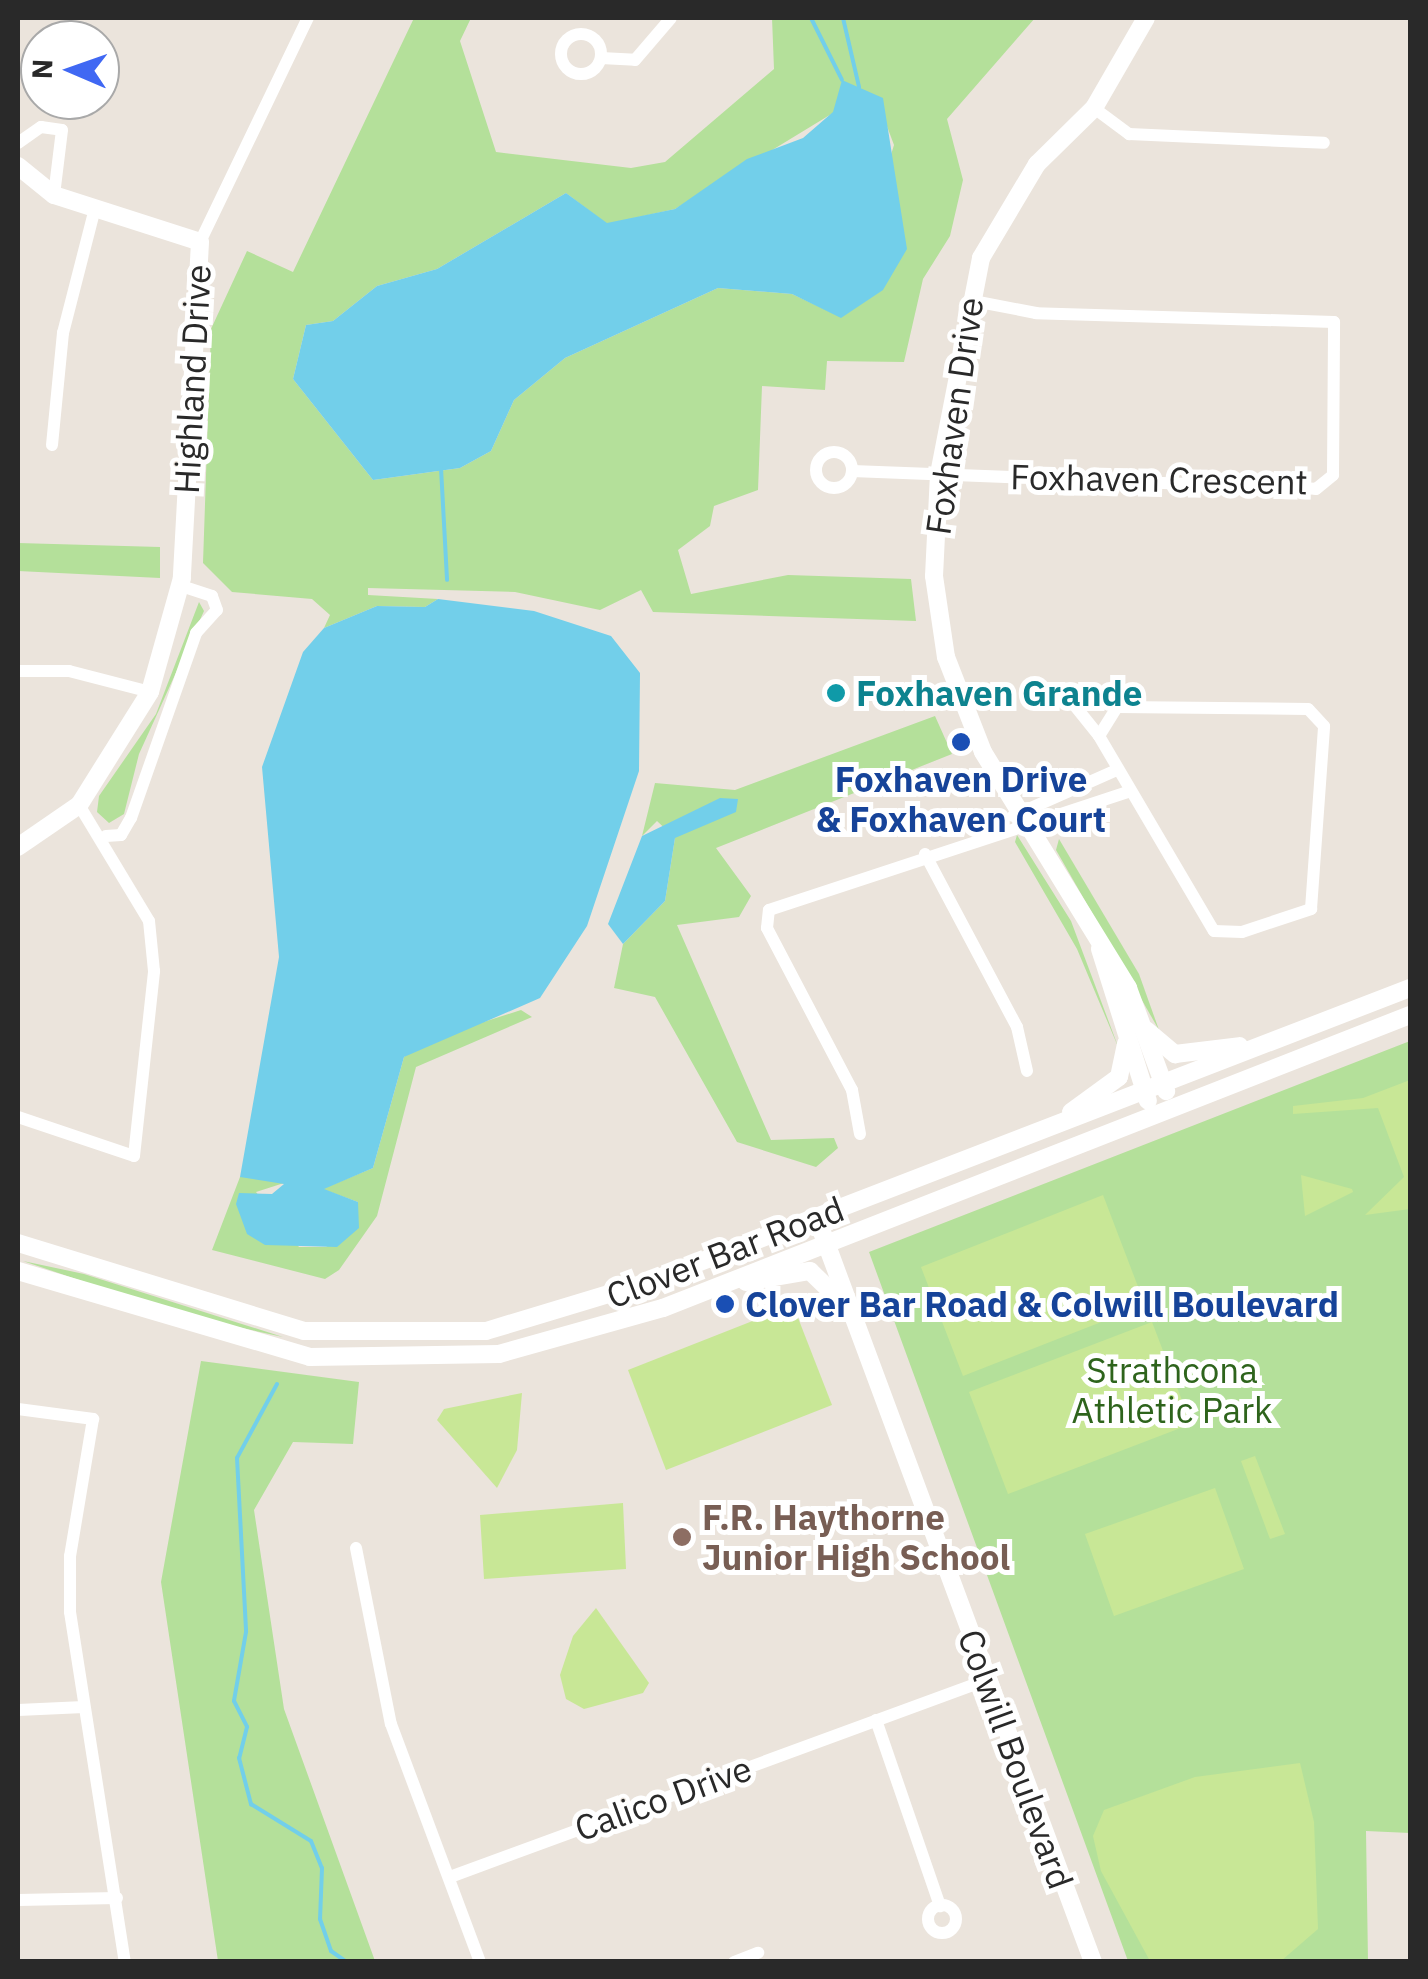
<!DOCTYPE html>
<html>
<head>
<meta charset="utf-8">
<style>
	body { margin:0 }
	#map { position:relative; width:1428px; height:1979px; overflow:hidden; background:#ebe4dc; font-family:"IBM Plex Sans",sans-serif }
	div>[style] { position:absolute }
	.green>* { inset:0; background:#b4e09a }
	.pitch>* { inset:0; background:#c8e796 }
	.water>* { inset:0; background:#72cfea }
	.stream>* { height:4px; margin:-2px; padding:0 2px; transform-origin:2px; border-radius:2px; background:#72cfea }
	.street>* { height:12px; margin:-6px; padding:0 6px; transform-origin:6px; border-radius:6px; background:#fff }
	.street>.ring { margin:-6px; padding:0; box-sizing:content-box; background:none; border:12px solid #fff; border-radius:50% }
	.secondary>* { height:18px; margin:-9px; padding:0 9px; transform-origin:9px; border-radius:9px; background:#fff }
	.dots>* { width:28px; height:28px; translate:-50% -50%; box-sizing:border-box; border:5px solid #fff; border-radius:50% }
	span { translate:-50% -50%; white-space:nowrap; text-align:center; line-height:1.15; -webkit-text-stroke:10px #fff; paint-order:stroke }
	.street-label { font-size:35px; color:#292929 }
	.culture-label { font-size:35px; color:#0d838f; font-weight:700 }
	.left { translate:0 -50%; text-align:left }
	.transit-label { font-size:35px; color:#164399; font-weight:700 }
	.park-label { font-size:35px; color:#2e641c }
	.education-label { font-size:35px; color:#785e54; font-weight:700 }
	.frame { position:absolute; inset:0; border:20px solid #292929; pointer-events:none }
	.north { position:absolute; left:20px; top:20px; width:100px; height:100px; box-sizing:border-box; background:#fff; border:2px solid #a9a9a9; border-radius:50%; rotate:272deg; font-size:28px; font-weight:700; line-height:40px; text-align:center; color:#292929 }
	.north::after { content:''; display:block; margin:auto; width:35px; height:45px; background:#4068f3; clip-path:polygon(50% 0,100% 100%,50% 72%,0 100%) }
</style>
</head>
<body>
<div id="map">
	<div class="green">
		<div style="clip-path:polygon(evenodd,414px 18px,471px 18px,460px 41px,496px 152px,631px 168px,665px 162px,774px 69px,772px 18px,1035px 18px,947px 119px,963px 180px,950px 236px,923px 279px,904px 362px,827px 361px,825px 390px,762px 386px,758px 490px,714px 506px,710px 526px,678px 550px,691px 594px,788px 575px,911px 579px,916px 621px,653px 612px,641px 590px,600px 610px,515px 592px,368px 588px,368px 595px,438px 599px,425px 607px,377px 606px,324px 628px,330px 615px,312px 599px,232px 592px,203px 563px,211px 329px,247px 251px,293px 272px,414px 18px,833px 113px,885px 121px,894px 145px,841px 317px,792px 294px,718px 288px,565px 358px,514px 400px,491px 451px,460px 468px,373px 480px,293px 379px,306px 325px,333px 321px,377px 286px,437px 269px,566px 193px,607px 224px,675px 209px,833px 113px)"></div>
		<div style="clip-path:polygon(18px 543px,160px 547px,160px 578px,18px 571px)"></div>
		<div style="clip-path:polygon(199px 602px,204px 611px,139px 754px,124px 814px,109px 823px,97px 812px,99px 796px,156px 714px)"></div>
		<div style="clip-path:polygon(935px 716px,952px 754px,716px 848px,751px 896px,739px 917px,677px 925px,771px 1140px,834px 1138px,838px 1148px,816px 1167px,737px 1142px,655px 997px,614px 988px,623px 944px,665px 901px,675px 838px,657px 821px,642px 836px,655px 783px,735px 790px)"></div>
		<div style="clip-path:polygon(1017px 835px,1071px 921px,1119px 1049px,1077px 949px,1015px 842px)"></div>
		<div style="clip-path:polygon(1059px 839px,1139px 974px,1159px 1030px,1056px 850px)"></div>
		<div style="clip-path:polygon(521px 1010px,532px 1017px,416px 1067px,377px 1216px,339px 1270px,325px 1279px,212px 1250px,240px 1177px,255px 1174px,284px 1183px,256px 1192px,299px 1247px,326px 1247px,358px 1228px,358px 1202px,322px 1189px,373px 1168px,404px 1057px,427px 1040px)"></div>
		<div style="clip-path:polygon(1410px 1041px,1410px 1833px,1366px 1831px,1368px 1961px,1128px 1961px,869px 1252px)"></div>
		<div style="clip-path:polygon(23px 1261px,84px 1274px,283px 1337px,182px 1315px)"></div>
		<div style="clip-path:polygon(201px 1361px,359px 1382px,353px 1444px,293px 1442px,254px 1510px,284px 1709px,375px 1961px,218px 1961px,161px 1582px)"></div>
	</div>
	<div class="pitch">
		<div style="clip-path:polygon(1410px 1080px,1410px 1209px,1365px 1215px,1404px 1177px,1378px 1108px,1293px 1114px,1293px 1106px,1363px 1098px)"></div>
		<div style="clip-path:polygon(1301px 1175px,1352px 1189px,1353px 1192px,1305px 1216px)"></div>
		<div style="clip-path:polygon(1103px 1195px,1145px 1305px,963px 1376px,921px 1267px)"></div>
		<div style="clip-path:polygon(793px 1305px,832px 1405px,666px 1470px,628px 1370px)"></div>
		<div style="clip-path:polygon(1152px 1322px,1191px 1424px,1008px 1494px,969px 1392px)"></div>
		<div style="clip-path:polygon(522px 1393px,517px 1450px,497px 1488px,437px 1420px,444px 1409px)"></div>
		<div style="clip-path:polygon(1255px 1456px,1285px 1534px,1270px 1539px,1241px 1461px)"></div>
		<div style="clip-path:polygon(1215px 1488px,1244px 1569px,1114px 1616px,1085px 1534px)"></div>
		<div style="clip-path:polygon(623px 1503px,626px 1569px,484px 1579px,480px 1515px)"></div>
		<div style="clip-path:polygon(596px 1608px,649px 1683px,643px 1693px,584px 1709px,566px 1699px,560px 1675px,573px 1636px)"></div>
		<div style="clip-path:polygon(1300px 1763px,1314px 1822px,1318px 1929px,1281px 1961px,1150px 1961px,1101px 1871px,1093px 1836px,1104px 1810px,1195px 1777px)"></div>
	</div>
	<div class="water">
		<div style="clip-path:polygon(842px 80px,883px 98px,907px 249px,883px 290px,841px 318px,792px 294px,718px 288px,565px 358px,514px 400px,491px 451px,460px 468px,373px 480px,293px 379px,306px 325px,333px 321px,377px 286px,437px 269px,566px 193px,607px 223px,675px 209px,747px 159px,803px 138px,833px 112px)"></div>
		<div style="clip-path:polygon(438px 599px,534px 611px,611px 636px,640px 673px,639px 771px,587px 926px,540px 998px,404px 1057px,373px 1168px,324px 1189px,358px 1202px,359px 1228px,337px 1247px,265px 1245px,247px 1234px,236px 1204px,239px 1193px,272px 1194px,284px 1184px,240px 1177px,279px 957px,262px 767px,303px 652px,324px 628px,377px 606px,425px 607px)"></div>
		<div style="clip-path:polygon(720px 798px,738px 799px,736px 812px,675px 838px,665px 901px,623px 944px,608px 924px,642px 836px)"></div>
	</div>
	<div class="stream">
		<div style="left:811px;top:18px;width:69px;rotate:63.4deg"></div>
		<div style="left:843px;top:18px;width:71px;rotate:76.9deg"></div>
		<div style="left:441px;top:468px;width:112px;rotate:86.9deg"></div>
		<div style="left:277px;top:1384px;width:84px;rotate:118.4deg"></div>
		<div style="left:237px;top:1458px;width:174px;rotate:87deg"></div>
		<div style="left:246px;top:1632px;width:70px;rotate:99.9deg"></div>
		<div style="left:234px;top:1701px;width:29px;rotate:63deg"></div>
		<div style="left:247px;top:1727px;width:32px;rotate:104deg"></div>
		<div style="left:239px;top:1758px;width:48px;rotate:75.4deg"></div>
		<div style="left:251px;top:1804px;width:70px;rotate:31.7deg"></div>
		<div style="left:311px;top:1841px;width:29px;rotate:68deg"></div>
		<div style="left:322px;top:1868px;width:51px;rotate:92.2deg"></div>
		<div style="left:320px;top:1919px;width:34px;rotate:71deg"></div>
		<div style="left:331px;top:1951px;width:19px;rotate:35deg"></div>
	</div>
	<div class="street">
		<div class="ring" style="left:561px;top:34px;width:28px;height:28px"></div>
		<div style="left:601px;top:58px;width:34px;rotate:3deg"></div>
		<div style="left:635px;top:60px;width:55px;rotate:-49.4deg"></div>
		<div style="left:1094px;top:108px;width:44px;rotate:36.6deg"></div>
		<div style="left:1129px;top:134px;width:195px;rotate:2.6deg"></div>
		<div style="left:18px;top:143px;width:28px;rotate:-35deg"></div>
		<div style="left:41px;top:127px;width:21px;rotate:8deg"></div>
		<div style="left:62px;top:130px;width:65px;rotate:97deg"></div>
		<div style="left:200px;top:242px;width:249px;rotate:-64.3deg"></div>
		<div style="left:52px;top:445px;width:113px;rotate:-84.4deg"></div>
		<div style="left:63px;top:333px;width:129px;rotate:-75.6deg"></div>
		<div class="ring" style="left:816px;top:452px;width:24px;height:24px"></div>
		<div style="left:852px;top:471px;width:464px;rotate:2.2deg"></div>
		<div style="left:1316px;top:489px;width:22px;rotate:-39deg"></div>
		<div style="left:1333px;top:475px;width:153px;rotate:-89.6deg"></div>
		<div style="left:1334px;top:322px;width:298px;rotate:-178.3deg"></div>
		<div style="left:1036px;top:313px;width:68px;rotate:-169deg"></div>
		<div style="left:18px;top:671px;width:51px"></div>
		<div style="left:69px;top:671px;width:84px;rotate:14.5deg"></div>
		<div style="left:1099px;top:736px;width:226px;rotate:59.5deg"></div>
		<div style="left:1214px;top:931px;width:28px;rotate:2deg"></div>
		<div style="left:1242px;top:932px;width:73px;rotate:-18.4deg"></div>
		<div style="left:1311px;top:909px;width:183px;rotate:-85.9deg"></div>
		<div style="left:1324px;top:726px;width:23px;rotate:-133deg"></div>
		<div style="left:1308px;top:709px;width:191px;rotate:-179.4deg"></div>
		<div style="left:1117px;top:707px;width:33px;rotate:-149deg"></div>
		<div style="left:1089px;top:690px;width:21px;rotate:149deg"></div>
		<div style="left:1071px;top:701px;width:45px;rotate:51.3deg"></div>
		<div style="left:1099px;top:736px;width:34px;rotate:-58deg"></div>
		<div style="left:1013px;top:816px;width:114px;rotate:-23.9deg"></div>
		<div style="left:106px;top:836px;width:15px;rotate:-4deg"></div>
		<div style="left:121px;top:835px;width:20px;rotate:-60deg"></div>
		<div style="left:131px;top:818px;width:196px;rotate:-70.6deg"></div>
		<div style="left:196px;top:633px;width:31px;rotate:-48deg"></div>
		<div style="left:217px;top:610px;width:15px;rotate:-110deg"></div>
		<div style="left:212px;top:596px;width:33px;rotate:-162deg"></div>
		<div style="left:925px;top:854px;width:196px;rotate:62deg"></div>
		<div style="left:1017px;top:1027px;width:45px;rotate:77.2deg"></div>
		<div style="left:18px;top:1117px;width:122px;rotate:18.6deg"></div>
		<div style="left:134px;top:1156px;width:186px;rotate:-83.8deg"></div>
		<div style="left:154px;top:971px;width:50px;rotate:-95.7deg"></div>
		<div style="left:149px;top:921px;width:135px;rotate:-121.1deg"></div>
		<div style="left:860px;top:1134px;width:45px;rotate:-100.3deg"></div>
		<div style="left:852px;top:1090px;width:183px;rotate:-117.7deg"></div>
		<div style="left:767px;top:928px;width:18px;rotate:-84deg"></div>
		<div style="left:769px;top:910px;width:380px;rotate:-18.2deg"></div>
		<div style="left:18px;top:1409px;width:76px;rotate:7.6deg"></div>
		<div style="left:93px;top:1419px;width:139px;rotate:99.5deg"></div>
		<div style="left:70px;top:1556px;width:56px;rotate:90deg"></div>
		<div style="left:70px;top:1612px;width:354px;rotate:81.1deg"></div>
		<div style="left:356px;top:1548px;width:179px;rotate:78.8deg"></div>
		<div style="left:391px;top:1724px;width:254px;rotate:69.5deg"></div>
		<div style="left:18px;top:1710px;width:66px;rotate:-2.6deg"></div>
		<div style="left:876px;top:1720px;width:197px;rotate:71deg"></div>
		<div style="left:450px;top:1877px;width:572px;rotate:-20.15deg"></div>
		<div style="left:18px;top:1900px;width:99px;rotate:-1.2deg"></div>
		<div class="ring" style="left:928px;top:1905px;width:16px;height:16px"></div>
		<div style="left:734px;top:1962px;width:26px;rotate:-21deg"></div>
	</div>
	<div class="secondary">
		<div style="left:1146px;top:18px;width:104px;rotate:120deg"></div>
		<div style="left:1094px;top:108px;width:80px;rotate:135.5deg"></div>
		<div style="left:1037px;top:164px;width:109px;rotate:120.8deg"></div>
		<div style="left:981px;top:258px;width:220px;rotate:101deg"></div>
		<div style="left:939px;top:474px;width:102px;rotate:92.8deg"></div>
		<div style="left:934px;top:576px;width:82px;rotate:81.6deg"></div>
		<div style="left:946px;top:657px;width:102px;rotate:68.7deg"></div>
		<div style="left:983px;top:752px;width:277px;rotate:58.4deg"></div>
		<div style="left:1128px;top:988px;width:110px;rotate:69.7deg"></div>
		<div style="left:18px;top:166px;width:46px;rotate:38.9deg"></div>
		<div style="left:54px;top:195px;width:153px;rotate:17.8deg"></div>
		<div style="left:200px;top:242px;width:336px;rotate:93.1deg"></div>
		<div style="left:182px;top:578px;width:118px;rotate:105.7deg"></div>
		<div style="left:150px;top:692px;width:133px;rotate:122.1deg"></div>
		<div style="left:79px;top:805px;width:74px;rotate:145.5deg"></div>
		<div style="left:1100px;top:949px;width:159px;rotate:72.5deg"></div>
		<div style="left:1146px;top:1030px;width:38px;rotate:40deg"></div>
		<div style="left:1175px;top:1054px;width:65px;rotate:-7deg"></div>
		<div style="left:1071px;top:1112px;width:59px;rotate:-36.1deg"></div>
		<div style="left:1119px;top:1077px;width:34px;rotate:-78deg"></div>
		<div style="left:822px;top:1232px;width:779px;rotate:69.63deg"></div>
		<div style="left:18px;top:1243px;width:299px;rotate:17.1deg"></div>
		<div style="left:304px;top:1331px;width:182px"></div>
		<div style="left:486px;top:1331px;width:169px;rotate:-16.8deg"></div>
		<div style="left:648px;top:1282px;width:817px;rotate:-21.1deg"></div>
		<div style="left:18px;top:1271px;width:304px;rotate:16.4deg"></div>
		<div style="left:310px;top:1357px;width:189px;rotate:-0.9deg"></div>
		<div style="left:499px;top:1354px;width:170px;rotate:-15.7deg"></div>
		<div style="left:663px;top:1308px;width:802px;rotate:-21.42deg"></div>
		<div style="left:746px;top:1282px;width:65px;rotate:-9.8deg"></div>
		<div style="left:810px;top:1271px;width:47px;rotate:44.1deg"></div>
	</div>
	<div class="dots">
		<div style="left:836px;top:693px;background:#0f9aa8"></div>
		<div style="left:961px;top:742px;background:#1a4fb4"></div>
		<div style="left:725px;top:1304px;background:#1a4fb4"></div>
		<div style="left:682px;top:1537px;background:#8d6e63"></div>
	</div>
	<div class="street-label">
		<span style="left:192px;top:379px;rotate:-87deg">Highland Drive</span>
		<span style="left:954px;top:416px;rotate:-82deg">Foxhaven Drive</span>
		<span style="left:1159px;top:479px;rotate:1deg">Foxhaven Crescent</span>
		<span style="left:725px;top:1252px;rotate:-21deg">Clover Bar Road</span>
		<span style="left:1016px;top:1759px;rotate:70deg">Colwill Boulevard</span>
		<span style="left:663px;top:1798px;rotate:-20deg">Calico Drive</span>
	</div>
	<div class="culture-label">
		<span class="left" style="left:856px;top:693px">Foxhaven Grande</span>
	</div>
	<div class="transit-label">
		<span style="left:961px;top:799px">Foxhaven Drive<br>&amp; Foxhaven Court</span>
		<span class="left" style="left:745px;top:1304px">Clover Bar Road &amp; Colwill Boulevard</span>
	</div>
	<div class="park-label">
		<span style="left:1172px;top:1390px">Strathcona<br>Athletic Park</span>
	</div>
	<div class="education-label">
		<span class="left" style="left:702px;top:1537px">F.R. Haythorne<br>Junior High School</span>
	</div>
	<div class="frame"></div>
	<div class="north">N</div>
</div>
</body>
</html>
